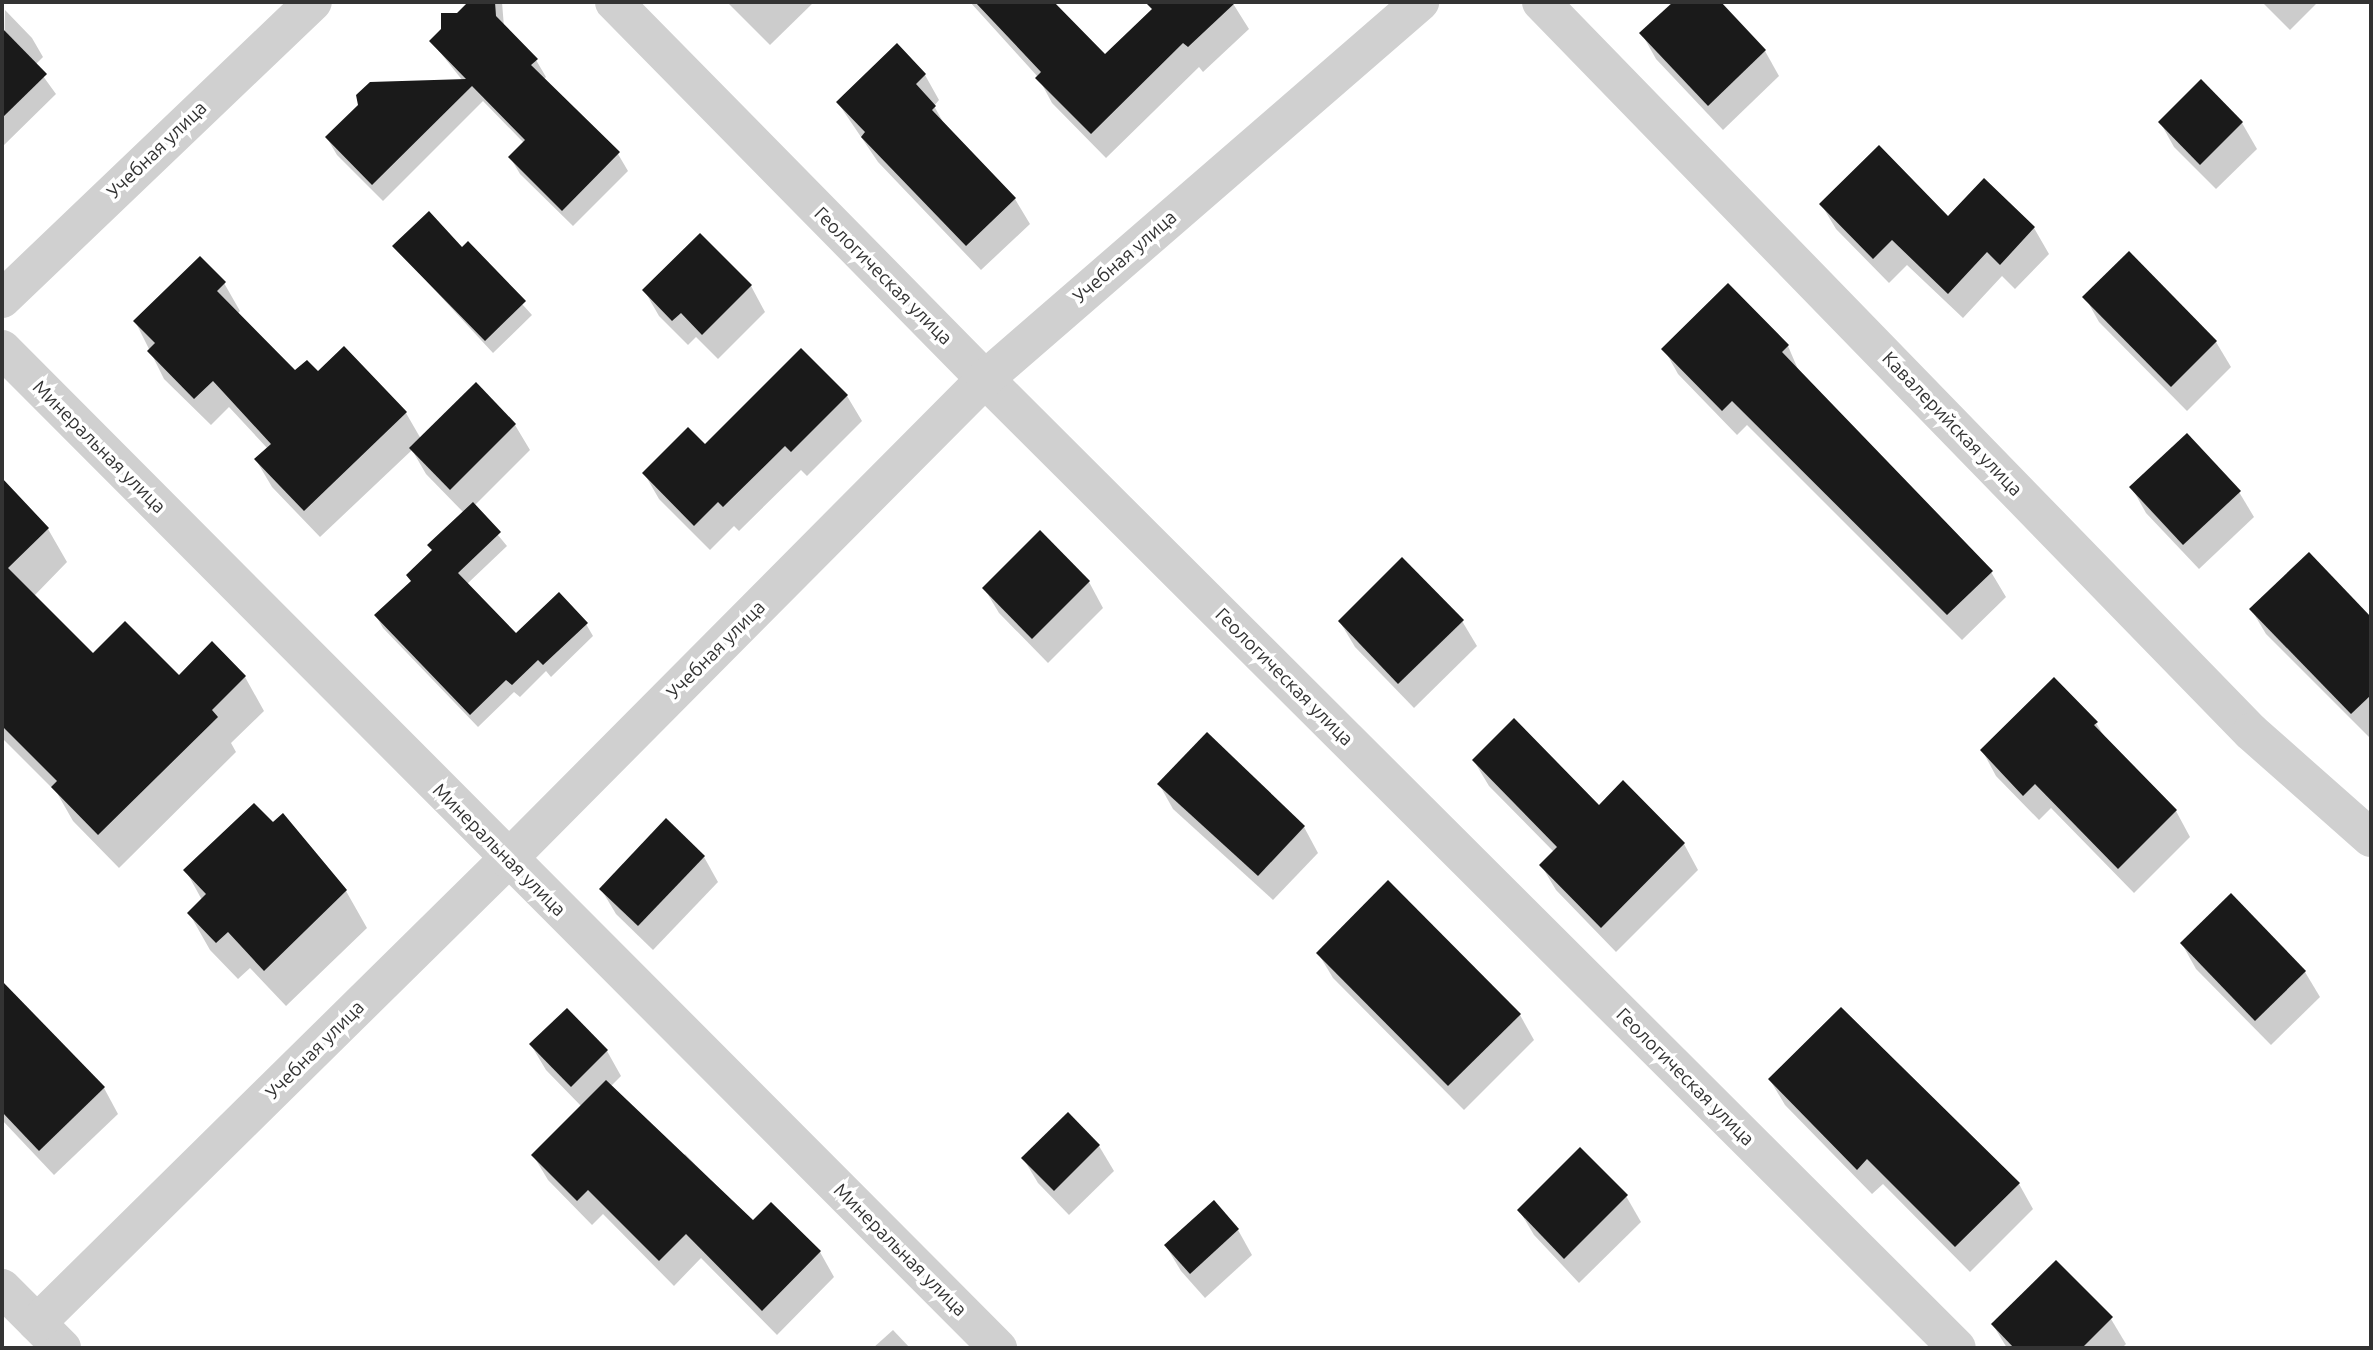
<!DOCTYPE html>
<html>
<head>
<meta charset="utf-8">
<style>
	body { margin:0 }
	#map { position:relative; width:2373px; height:1350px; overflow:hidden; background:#fff; font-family:Ubuntu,sans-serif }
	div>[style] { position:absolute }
	.shadow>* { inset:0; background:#0003 }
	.building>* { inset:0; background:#1a1a1a }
	.minor>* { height:38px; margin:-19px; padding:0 19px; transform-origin:19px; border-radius:19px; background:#d0d0d0 }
	.tertiary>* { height:38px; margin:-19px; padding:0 19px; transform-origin:19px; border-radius:19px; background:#d0d0d0 }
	span { translate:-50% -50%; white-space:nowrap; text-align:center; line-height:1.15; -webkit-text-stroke:7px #fff; paint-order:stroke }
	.street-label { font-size:19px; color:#333 }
	.frame { position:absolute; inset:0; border:4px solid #333; pointer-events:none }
</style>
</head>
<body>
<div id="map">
	<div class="shadow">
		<div style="clip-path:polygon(471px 2px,502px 2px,504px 27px,536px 60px,546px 77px,543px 80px,618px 154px,628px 171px,573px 226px,520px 174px,510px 157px,524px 143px,483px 101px,383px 201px,337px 155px,327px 138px,463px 81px,431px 41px)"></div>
		<div style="clip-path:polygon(727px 2px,814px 2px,770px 45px)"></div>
		<div style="clip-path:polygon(970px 2px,1053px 2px,1105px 57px,1163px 2px,1232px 2px,1249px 29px,1203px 72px,1199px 67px,1106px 158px,1052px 103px,1038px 77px)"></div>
		<div style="clip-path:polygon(1675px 2px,1718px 2px,1765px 51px,1779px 76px,1723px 130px,1656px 59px,1642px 34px)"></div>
		<div style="clip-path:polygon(2262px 2px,2318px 2px,2290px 30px)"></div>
		<div style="clip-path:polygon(5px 10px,32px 38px,43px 57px,35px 65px,56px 94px,2px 147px)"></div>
		<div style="clip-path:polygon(896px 46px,925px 75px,939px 100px,934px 106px,947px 129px,1015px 199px,1030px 224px,981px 270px,878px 162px,838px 103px)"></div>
		<div style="clip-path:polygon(2201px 82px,2242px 123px,2257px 149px,2216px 189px,2174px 147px,2160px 122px)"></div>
		<div style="clip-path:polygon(1984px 180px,2034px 228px,2049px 254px,2015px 289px,2002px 276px,1963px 318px,1907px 265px,1889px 283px,1836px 229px,1821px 204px,1948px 218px)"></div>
		<div style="clip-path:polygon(700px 236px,751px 286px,765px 312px,718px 359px,696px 337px,688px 345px,659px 316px,644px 290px)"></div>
		<div style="clip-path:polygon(468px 244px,532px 315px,493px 353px,394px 246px,462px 249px)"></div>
		<div style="clip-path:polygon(224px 283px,240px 311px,237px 314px,295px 373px,318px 374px,406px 413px,421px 439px,476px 385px,515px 425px,530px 450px,474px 506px,507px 546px,467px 584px,516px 636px,586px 624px,593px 636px,551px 677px,546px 671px,520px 697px,514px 692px,478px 727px,383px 628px,376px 616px,412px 582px,464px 513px,426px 474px,412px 450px,320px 537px,272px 487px,256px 460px,268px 449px,229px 407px,211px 425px,164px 379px,135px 321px)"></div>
		<div style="clip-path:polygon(2085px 297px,2216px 342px,2231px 367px,2187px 411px,2099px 322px)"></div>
		<div style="clip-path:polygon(1788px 346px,1800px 374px,1991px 572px,2006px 597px,1962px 640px,1747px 425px,1737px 435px,1678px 374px,1664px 349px)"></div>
		<div style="clip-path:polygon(847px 396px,862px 421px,807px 476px,801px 470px,739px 531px,734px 526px,710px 550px,659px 499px,644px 473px)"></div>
		<div style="clip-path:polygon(2px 481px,48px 529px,67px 562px,34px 596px,93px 655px,179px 677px,245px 677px,264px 711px,231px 743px,236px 752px,119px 868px,73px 821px,57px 793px,2px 738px)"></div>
		<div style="clip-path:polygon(2132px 488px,2239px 492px,2254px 517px,2199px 569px,2146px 513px)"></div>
		<div style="clip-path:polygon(2309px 554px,2371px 620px,2371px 739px,2266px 634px,2251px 609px)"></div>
		<div style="clip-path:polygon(1089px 582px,1103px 608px,1048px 663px,999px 613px,984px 588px)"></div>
		<div style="clip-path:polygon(1462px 621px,1477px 646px,1414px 708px,1355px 647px,1340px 622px)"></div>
		<div style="clip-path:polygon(2096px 723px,2107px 741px,2176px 811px,2190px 837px,2134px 893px,2051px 808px,2039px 820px,1996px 776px,1982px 750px)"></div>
		<div style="clip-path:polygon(1474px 761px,1599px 807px,1623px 783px,1684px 844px,1698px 870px,1616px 952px,1556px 890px,1541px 865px,1554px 852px,1489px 786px)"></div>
		<div style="clip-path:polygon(1159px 784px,1304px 827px,1318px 853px,1273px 900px,1173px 809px)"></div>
		<div style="clip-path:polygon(283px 816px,346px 891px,367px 928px,286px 1006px,250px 968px,238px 979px,210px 950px,189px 913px,202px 900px,186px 871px)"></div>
		<div style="clip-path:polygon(704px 857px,718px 882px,653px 950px,616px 914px,601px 889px)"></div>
		<div style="clip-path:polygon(2182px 944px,2305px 972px,2320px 997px,2271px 1045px,2196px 969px)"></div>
		<div style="clip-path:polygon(1318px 953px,1520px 1015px,1534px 1040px,1464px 1110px,1333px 978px)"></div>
		<div style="clip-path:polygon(2px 983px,104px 1088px,118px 1114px,54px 1175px,2px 1120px)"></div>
		<div style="clip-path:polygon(531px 1045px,607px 1051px,621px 1076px,610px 1087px,681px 1158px,685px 1154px,753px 1223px,820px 1252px,834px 1277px,777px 1335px,701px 1258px,674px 1286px,603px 1214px,592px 1225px,548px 1180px,533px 1155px,582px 1107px,546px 1070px)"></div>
		<div style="clip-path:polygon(1770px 1080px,2019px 1184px,2033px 1209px,1970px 1272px,1883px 1184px,1872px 1194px,1785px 1105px)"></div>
		<div style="clip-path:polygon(1068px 1115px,1099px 1146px,1114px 1171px,1069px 1215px,1038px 1183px,1023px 1158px)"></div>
		<div style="clip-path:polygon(1626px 1196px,1641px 1222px,1579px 1283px,1534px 1235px,1519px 1210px)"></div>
		<div style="clip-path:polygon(1238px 1230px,1252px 1255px,1205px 1298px,1181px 1271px,1166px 1246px)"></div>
		<div style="clip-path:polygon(2056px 1262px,2111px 1319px,2126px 1344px,2122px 1348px,2007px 1348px,1993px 1325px)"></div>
		<div style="clip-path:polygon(893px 1330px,910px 1348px,873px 1348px)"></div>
	</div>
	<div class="building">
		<div style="clip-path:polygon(468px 2px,495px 2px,496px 16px,538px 59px,531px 65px,620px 152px,562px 211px,508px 157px,525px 140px,472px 86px,372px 185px,325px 137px,358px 105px,356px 95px,370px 82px,466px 79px,429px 41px,441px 29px,441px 13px,457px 13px)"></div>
		<div style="clip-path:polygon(975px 2px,1054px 2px,1105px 54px,1152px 9px,1145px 2px,1236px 2px,1188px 47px,1183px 43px,1091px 134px,1035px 78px,1041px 72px)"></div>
		<div style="clip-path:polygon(1673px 2px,1721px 2px,1766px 50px,1708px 106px,1639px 33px)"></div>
		<div style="clip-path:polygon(2px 28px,47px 74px,2px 118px)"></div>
		<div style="clip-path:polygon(897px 43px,926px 74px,916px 84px,936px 106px,932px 110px,1016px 198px,966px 246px,861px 137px,865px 132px,836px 102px)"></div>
		<div style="clip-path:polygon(2201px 79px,2243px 122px,2200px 165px,2158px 122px)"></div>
		<div style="clip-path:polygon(1879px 145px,1948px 216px,1984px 178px,2035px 227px,2000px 265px,1987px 252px,1948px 294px,1892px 240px,1873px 259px,1819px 204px)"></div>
		<div style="clip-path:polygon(429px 211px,462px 247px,468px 241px,526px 301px,485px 341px,392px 246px)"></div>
		<div style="clip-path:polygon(700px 233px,752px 285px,702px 335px,681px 313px,672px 321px,642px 290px)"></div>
		<div style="clip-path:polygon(2129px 251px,2217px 341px,2171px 387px,2082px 297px)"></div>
		<div style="clip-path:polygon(200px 256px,226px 282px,217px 291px,295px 370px,307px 360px,318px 371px,344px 346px,407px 412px,304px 511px,254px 459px,271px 444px,213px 381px,194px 399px,147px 351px,155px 343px,133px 321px)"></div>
		<div style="clip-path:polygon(1728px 283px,1789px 345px,1782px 352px,1993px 571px,1947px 615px,1732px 401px,1722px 411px,1661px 349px)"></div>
		<div style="clip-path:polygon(801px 348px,848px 395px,791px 452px,785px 446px,723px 507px,718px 502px,694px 526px,642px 473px,688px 427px,705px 444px)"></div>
		<div style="clip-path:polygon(476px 382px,516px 424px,450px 490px,409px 448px)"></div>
		<div style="clip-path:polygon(2187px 433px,2241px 491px,2183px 545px,2129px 487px)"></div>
		<div style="clip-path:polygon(2px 478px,49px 528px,8px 568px,93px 653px,125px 621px,179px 675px,212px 641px,246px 676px,212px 710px,218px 717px,98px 835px,51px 787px,57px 781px,2px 726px)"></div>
		<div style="clip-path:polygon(473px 502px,501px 532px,458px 573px,516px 633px,559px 592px,588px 623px,543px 665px,538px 660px,512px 685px,506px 680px,470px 715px,374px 615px,411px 581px,406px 575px,432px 550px,427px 545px)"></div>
		<div style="clip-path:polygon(1040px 530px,1090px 581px,1032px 639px,982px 588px)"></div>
		<div style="clip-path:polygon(2309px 552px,2371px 617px,2371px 695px,2351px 714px,2249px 609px)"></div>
		<div style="clip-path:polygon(1402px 557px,1464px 620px,1398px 684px,1338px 621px)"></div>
		<div style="clip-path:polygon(2054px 677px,2098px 722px,2094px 725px,2177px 810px,2118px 869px,2035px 784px,2023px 796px,1980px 750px)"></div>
		<div style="clip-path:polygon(1514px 718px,1599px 805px,1623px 780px,1685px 843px,1601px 928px,1539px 865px,1557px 847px,1472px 760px)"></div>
		<div style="clip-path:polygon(1207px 732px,1305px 826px,1258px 876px,1157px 784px)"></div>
		<div style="clip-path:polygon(254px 803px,273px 822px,283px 813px,347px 890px,264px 971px,228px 932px,216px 943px,187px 913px,206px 894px,183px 870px)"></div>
		<div style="clip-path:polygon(666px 818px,705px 856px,638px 926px,599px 889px)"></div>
		<div style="clip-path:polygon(1388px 880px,1521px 1014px,1448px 1086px,1316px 953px)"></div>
		<div style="clip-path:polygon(2231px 893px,2306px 971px,2255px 1021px,2180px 943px)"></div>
		<div style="clip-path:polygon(2px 981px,105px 1087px,39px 1151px,2px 1112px)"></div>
		<div style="clip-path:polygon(1841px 1007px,2020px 1183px,1955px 1247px,1867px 1159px,1857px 1170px,1768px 1079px)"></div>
		<div style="clip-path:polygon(567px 1008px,608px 1050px,571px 1087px,529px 1044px)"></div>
		<div style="clip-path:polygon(606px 1080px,753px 1220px,771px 1202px,821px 1251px,762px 1311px,686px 1234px,659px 1261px,588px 1190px,577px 1201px,531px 1155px)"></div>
		<div style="clip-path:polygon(1068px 1112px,1100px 1145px,1054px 1191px,1021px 1158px)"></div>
		<div style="clip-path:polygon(1580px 1147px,1628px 1195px,1564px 1259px,1517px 1210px)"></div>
		<div style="clip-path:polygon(1214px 1200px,1239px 1229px,1190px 1274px,1164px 1245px)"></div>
		<div style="clip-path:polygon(2056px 1260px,2113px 1317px,2082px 1348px,2014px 1348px,1991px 1324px)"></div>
	</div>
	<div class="minor">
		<div style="left:614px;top:2px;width:529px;rotate:45.46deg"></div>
		<div style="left:985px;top:379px;width:1372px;rotate:44.91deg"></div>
		<div style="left:1541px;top:2px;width:1018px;rotate:45.8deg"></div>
		<div style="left:2251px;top:732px;width:160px;rotate:41.5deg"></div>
		<div style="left:2px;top:349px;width:1411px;rotate:45.09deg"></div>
		<div style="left:2px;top:1288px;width:85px;rotate:45deg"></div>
		<div style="left:37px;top:1323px;width:661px;rotate:-44.57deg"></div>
		<div style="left:508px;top:859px;width:677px;rotate:-45.18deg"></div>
		<div style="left:985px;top:379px;width:576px;rotate:-40.91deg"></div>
	</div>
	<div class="tertiary">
		<div style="left:2px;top:299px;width:430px;rotate:-43.7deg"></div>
	</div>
	<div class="street-label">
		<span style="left:157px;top:150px;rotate:-44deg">Учебная улица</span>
		<span style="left:1125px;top:257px;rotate:-41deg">Учебная улица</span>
		<span style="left:883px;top:276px;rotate:45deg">Геологическая улица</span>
		<span style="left:1952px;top:424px;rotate:46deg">Кавалерийская улица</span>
		<span style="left:99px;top:447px;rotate:45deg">Минеральная улица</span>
		<span style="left:716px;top:650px;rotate:-45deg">Учебная улица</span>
		<span style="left:1284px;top:677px;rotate:45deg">Геологическая улица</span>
		<span style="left:499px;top:850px;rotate:45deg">Минеральная улица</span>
		<span style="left:315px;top:1050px;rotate:-45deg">Учебная улица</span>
		<span style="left:1685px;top:1077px;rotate:45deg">Геологическая улица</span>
		<span style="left:900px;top:1250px;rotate:45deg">Минеральная улица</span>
	</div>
	<div class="frame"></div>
</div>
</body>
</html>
